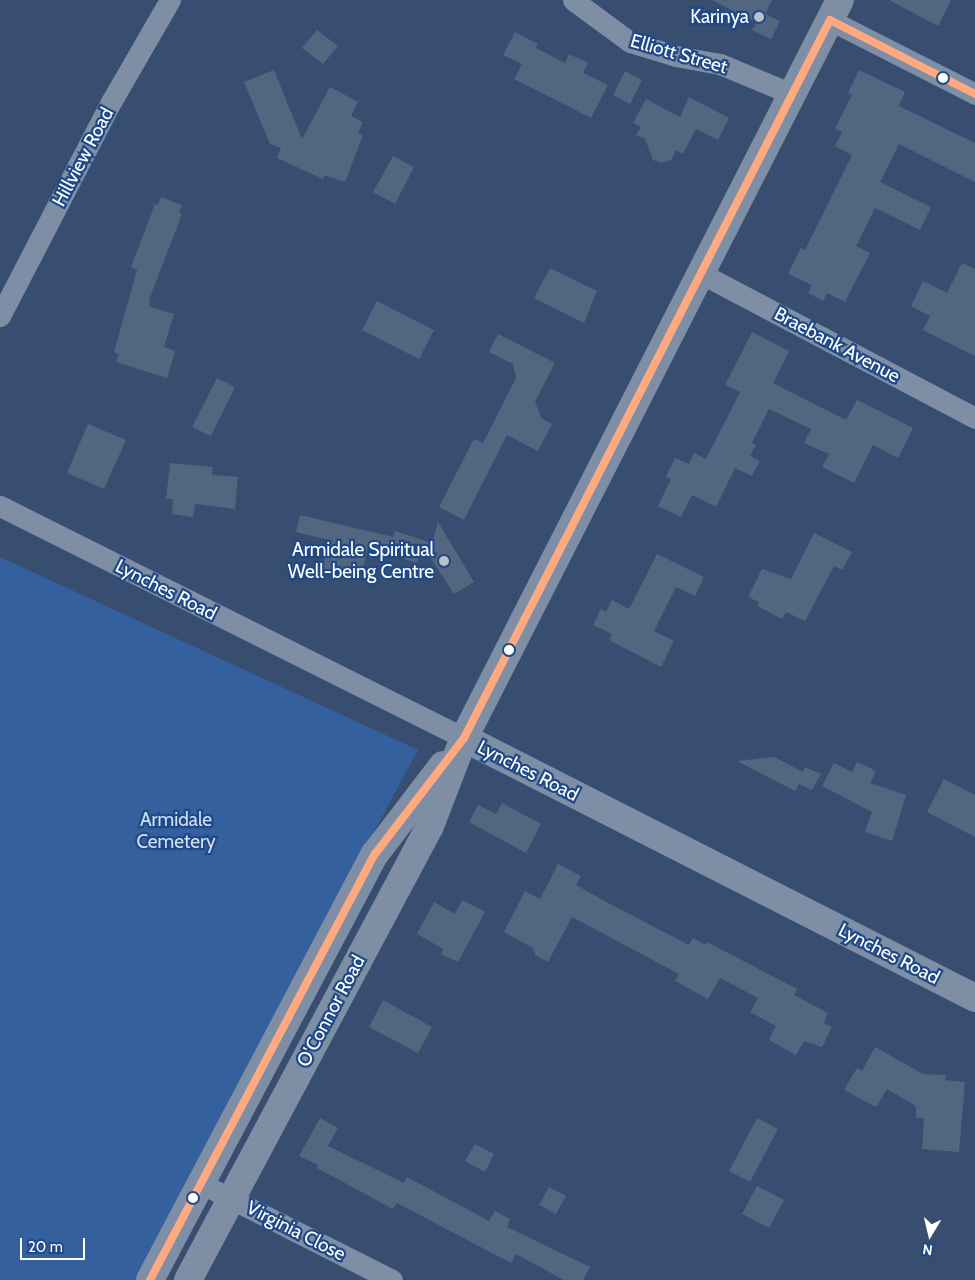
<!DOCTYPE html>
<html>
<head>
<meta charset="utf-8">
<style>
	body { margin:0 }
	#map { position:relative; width:975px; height:1280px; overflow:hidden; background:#374e70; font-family:Cabin,sans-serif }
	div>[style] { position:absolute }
	.green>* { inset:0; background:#34609e }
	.building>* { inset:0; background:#536680 }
	.minor>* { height:21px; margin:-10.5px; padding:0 10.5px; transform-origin:10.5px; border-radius:10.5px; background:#7e8ea5 }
	.tertiary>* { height:28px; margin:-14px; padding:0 14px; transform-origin:14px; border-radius:14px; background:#7e8ea5 }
	.bus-1>* { height:8px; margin:-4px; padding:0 4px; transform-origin:4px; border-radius:4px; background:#ffa980 }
	.dots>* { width:14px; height:14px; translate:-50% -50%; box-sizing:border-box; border:2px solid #204a87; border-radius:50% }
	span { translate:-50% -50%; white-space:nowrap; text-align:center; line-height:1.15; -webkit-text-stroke:4.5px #204a87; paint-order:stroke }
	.poi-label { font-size:19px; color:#fff }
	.right { translate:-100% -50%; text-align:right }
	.street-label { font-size:19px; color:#fff }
	.park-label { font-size:19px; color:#cee0f8 }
	.north { position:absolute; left:905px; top:1210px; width:50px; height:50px; -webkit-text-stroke:4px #204a87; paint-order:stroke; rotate:189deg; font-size:14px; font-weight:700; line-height:20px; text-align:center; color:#fff }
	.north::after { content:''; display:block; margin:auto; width:18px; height:22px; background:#fff; clip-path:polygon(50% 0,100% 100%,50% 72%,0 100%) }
	.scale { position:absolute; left:20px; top:1238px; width:65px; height:22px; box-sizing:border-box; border:2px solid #fff; border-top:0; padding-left:6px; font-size:15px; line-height:18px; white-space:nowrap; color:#fff; -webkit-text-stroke:4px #204a87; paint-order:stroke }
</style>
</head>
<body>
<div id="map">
	<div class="green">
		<div style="clip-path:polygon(0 557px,418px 750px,266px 1032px,139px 1280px,0 1280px)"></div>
	</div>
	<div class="building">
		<div style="clip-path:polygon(712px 0,772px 0,765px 14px,780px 21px,771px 39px,752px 30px,756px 23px)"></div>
		<div style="clip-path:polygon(889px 0,951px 0,938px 26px)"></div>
		<div style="clip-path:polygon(317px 30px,338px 46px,323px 64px,302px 48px)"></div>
		<div style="clip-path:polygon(515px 32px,538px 44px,536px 48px,565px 63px,569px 54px,588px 63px,583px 73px,608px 85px,591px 118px,514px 79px,522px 64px,503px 55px)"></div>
		<div style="clip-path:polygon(274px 70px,302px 139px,330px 87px,358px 102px,351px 116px,363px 122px,358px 133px,363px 135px,345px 182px,324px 175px,323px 179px,277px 158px,281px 148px,270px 144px,244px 82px)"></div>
		<div style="clip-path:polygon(859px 70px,905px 92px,899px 106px,975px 143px,975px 182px,899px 144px,880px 182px,931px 207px,920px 230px,875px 208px,856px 246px,870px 253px,845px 302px,827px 293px,823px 301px,808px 293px,812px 285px,788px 274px,801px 248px,805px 250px,852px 155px,835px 146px,842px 132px,835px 129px,852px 95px,848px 93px)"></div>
		<div style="clip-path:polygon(625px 71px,642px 80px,630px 104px,613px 95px)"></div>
		<div style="clip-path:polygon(689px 97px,729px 118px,718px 140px,696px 129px,683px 154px,676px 150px,671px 160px,661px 163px,653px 160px,645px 139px,636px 135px,641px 127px,633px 123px,646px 99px,680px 117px)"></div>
		<div style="clip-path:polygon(393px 156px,414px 167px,395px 204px,373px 192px)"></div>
		<div style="clip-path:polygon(161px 197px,182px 205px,179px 213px,182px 214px,149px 300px,150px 307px,174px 314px,164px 347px,175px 351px,167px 378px,116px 362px,119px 354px,114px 352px,137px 270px,131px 267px,155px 204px,158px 205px)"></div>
		<div style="clip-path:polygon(962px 263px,975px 269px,975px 356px,923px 330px,930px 316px,911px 306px,923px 281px,947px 293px)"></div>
		<div style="clip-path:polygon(550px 268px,597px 291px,584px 323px,534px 298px)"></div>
		<div style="clip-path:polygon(377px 301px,434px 330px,419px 359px,362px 330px)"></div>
		<div style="clip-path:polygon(752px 332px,789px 351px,773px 383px,846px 420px,857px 400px,913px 428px,898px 458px,873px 445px,854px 483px,822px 467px,829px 454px,804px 443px,811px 429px,769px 409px,752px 443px,756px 445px,750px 456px,760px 461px,752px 476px,735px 468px,716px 507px,692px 495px,681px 517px,658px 506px,671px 479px,666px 477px,675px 458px,689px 464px,694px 453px,706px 459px,740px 392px,725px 385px)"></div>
		<div style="clip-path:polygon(498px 334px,555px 363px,535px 402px,542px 419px,552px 424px,538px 451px,507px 435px,464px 520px,439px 507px,474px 439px,483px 443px,516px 378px,513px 364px,489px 352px)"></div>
		<div style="clip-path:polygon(217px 378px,235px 387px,211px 436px,192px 427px)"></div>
		<div style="clip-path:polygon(88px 424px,126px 440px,104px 489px,67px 473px)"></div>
		<div style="clip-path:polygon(170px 463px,213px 467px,212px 475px,238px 477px,235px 509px,195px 504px,193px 517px,172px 514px,173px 499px,166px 499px)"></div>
		<div style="clip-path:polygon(300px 515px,393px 537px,395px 531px,432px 543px,438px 522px,474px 582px,454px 594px,423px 546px,417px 563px,368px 547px,361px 577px,322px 568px,329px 540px,296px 532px)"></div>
		<div style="clip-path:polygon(814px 533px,852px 552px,842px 570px,834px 566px,805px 621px,786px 612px,782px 619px,757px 606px,759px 602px,748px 597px,762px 569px,791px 579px)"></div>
		<div style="clip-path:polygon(657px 554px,704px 577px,695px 596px,676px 587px,654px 631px,674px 641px,661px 667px,609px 640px,612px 634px,593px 625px,601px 609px,606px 612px,612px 600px,629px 609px)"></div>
		<div style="clip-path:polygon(774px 757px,803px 772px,805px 767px,821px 774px,812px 790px,799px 784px,795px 791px,737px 761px)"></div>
		<div style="clip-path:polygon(857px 762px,876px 771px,870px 783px,906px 795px,892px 841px,865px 832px,872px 812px,822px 786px,834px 763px,852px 772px)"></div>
		<div style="clip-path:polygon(944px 779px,975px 795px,975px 837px,927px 812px)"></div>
		<div style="clip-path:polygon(502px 803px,541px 824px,526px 853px,469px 822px,478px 805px,496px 814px)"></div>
		<div style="clip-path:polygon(558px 864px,581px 876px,576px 885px,610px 904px,689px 945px,693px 938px,706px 945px,707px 942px,797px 989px,794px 995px,828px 1013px,824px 1023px,832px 1027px,822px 1047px,804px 1041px,796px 1055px,769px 1040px,776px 1026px,750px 1012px,758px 998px,720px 978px,708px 999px,675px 981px,679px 974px,572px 917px,548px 962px,535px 955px,533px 948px,504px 932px,525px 891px,540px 899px)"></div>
		<div style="clip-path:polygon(462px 900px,485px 912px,458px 962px,441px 954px,443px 949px,417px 934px,434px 902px,455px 914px)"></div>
		<div style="clip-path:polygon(383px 1000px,432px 1027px,418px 1053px,369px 1027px)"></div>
		<div style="clip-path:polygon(875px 1047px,923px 1074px,946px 1075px,945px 1080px,965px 1082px,959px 1152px,922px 1149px,924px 1118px,916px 1118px,916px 1106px,887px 1089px,876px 1107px,844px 1090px,857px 1068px,862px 1071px)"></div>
		<div style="clip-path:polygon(320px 1118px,338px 1128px,328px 1146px,404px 1183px,407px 1177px,489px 1221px,495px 1211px,510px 1219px,507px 1227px,590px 1267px,583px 1280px,564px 1280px,516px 1254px,511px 1263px,397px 1203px,393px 1209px,317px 1168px,318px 1165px,299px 1156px)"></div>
		<div style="clip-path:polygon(757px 1118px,778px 1129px,750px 1182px,729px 1171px)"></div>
		<div style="clip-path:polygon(475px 1144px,494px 1154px,485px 1172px,465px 1161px)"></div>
		<div style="clip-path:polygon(757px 1186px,784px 1200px,769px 1228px,742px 1214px)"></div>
		<div style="clip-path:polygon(549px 1187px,566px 1196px,556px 1214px,539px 1205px)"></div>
	</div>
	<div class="minor">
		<div style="left:573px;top:0;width:71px;rotate:36.4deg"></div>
		<div style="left:630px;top:42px;width:48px;rotate:16.9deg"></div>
		<div style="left:676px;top:56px;width:45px;rotate:10.3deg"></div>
		<div style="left:720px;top:64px;width:78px;rotate:22.6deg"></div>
		<div style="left:830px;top:20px;width:163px;rotate:27deg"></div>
		<div style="left:700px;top:273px;width:311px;rotate:27.8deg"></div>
		<div style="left:0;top:316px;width:241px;rotate:-62.6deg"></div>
		<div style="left:111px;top:102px;width:118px;rotate:-60deg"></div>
		<div style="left:0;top:506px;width:519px;rotate:26.57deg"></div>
		<div style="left:200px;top:1183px;width:215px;rotate:26.8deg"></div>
	</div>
	<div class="tertiary">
		<div style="left:464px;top:738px;width:573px;rotate:26.97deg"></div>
		<div style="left:150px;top:1280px;width:482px;rotate:-62.2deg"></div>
		<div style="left:375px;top:854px;width:112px;rotate:-52.6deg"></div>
		<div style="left:188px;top:1280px;width:514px;rotate:-61.94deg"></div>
		<div style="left:430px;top:826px;width:94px;rotate:-68.9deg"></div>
		<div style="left:464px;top:738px;width:828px;rotate:-63deg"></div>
	</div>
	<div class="bus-1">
		<div style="left:150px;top:1280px;width:482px;rotate:-62.2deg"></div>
		<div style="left:375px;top:854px;width:146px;rotate:-52.5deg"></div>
		<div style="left:464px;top:738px;width:806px;rotate:-62.99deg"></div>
		<div style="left:830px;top:20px;width:163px;rotate:27deg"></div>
	</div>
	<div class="dots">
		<div style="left:759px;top:17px;background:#b9c1cd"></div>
		<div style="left:943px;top:78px;background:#fff"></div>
		<div style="left:444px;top:561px;background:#b9c1cd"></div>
		<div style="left:509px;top:650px;background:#fff"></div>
		<div style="left:193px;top:1198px;background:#fff"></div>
	</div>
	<div class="poi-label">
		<span class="right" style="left:749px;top:17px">Karinya</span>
		<span class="right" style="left:434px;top:561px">Armidale Spiritual<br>Well-being Centre</span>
	</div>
	<div class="street-label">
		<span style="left:679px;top:54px;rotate:16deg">Elliott Street</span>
		<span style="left:83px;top:157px;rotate:-62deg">Hillview Road</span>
		<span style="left:837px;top:345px;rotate:28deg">Braebank Avenue</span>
		<span style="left:166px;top:590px;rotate:27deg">Lynches Road</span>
		<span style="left:528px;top:771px;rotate:27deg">Lynches Road</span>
		<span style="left:889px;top:954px;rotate:27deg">Lynches Road</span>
		<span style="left:331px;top:1011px;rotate:-62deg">O'Connor Road</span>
		<span style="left:296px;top:1231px;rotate:27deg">Virginia Close</span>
	</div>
	<div class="park-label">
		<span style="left:176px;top:831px">Armidale<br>Cemetery</span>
	</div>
	<div class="north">N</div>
	<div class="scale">20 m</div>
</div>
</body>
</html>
